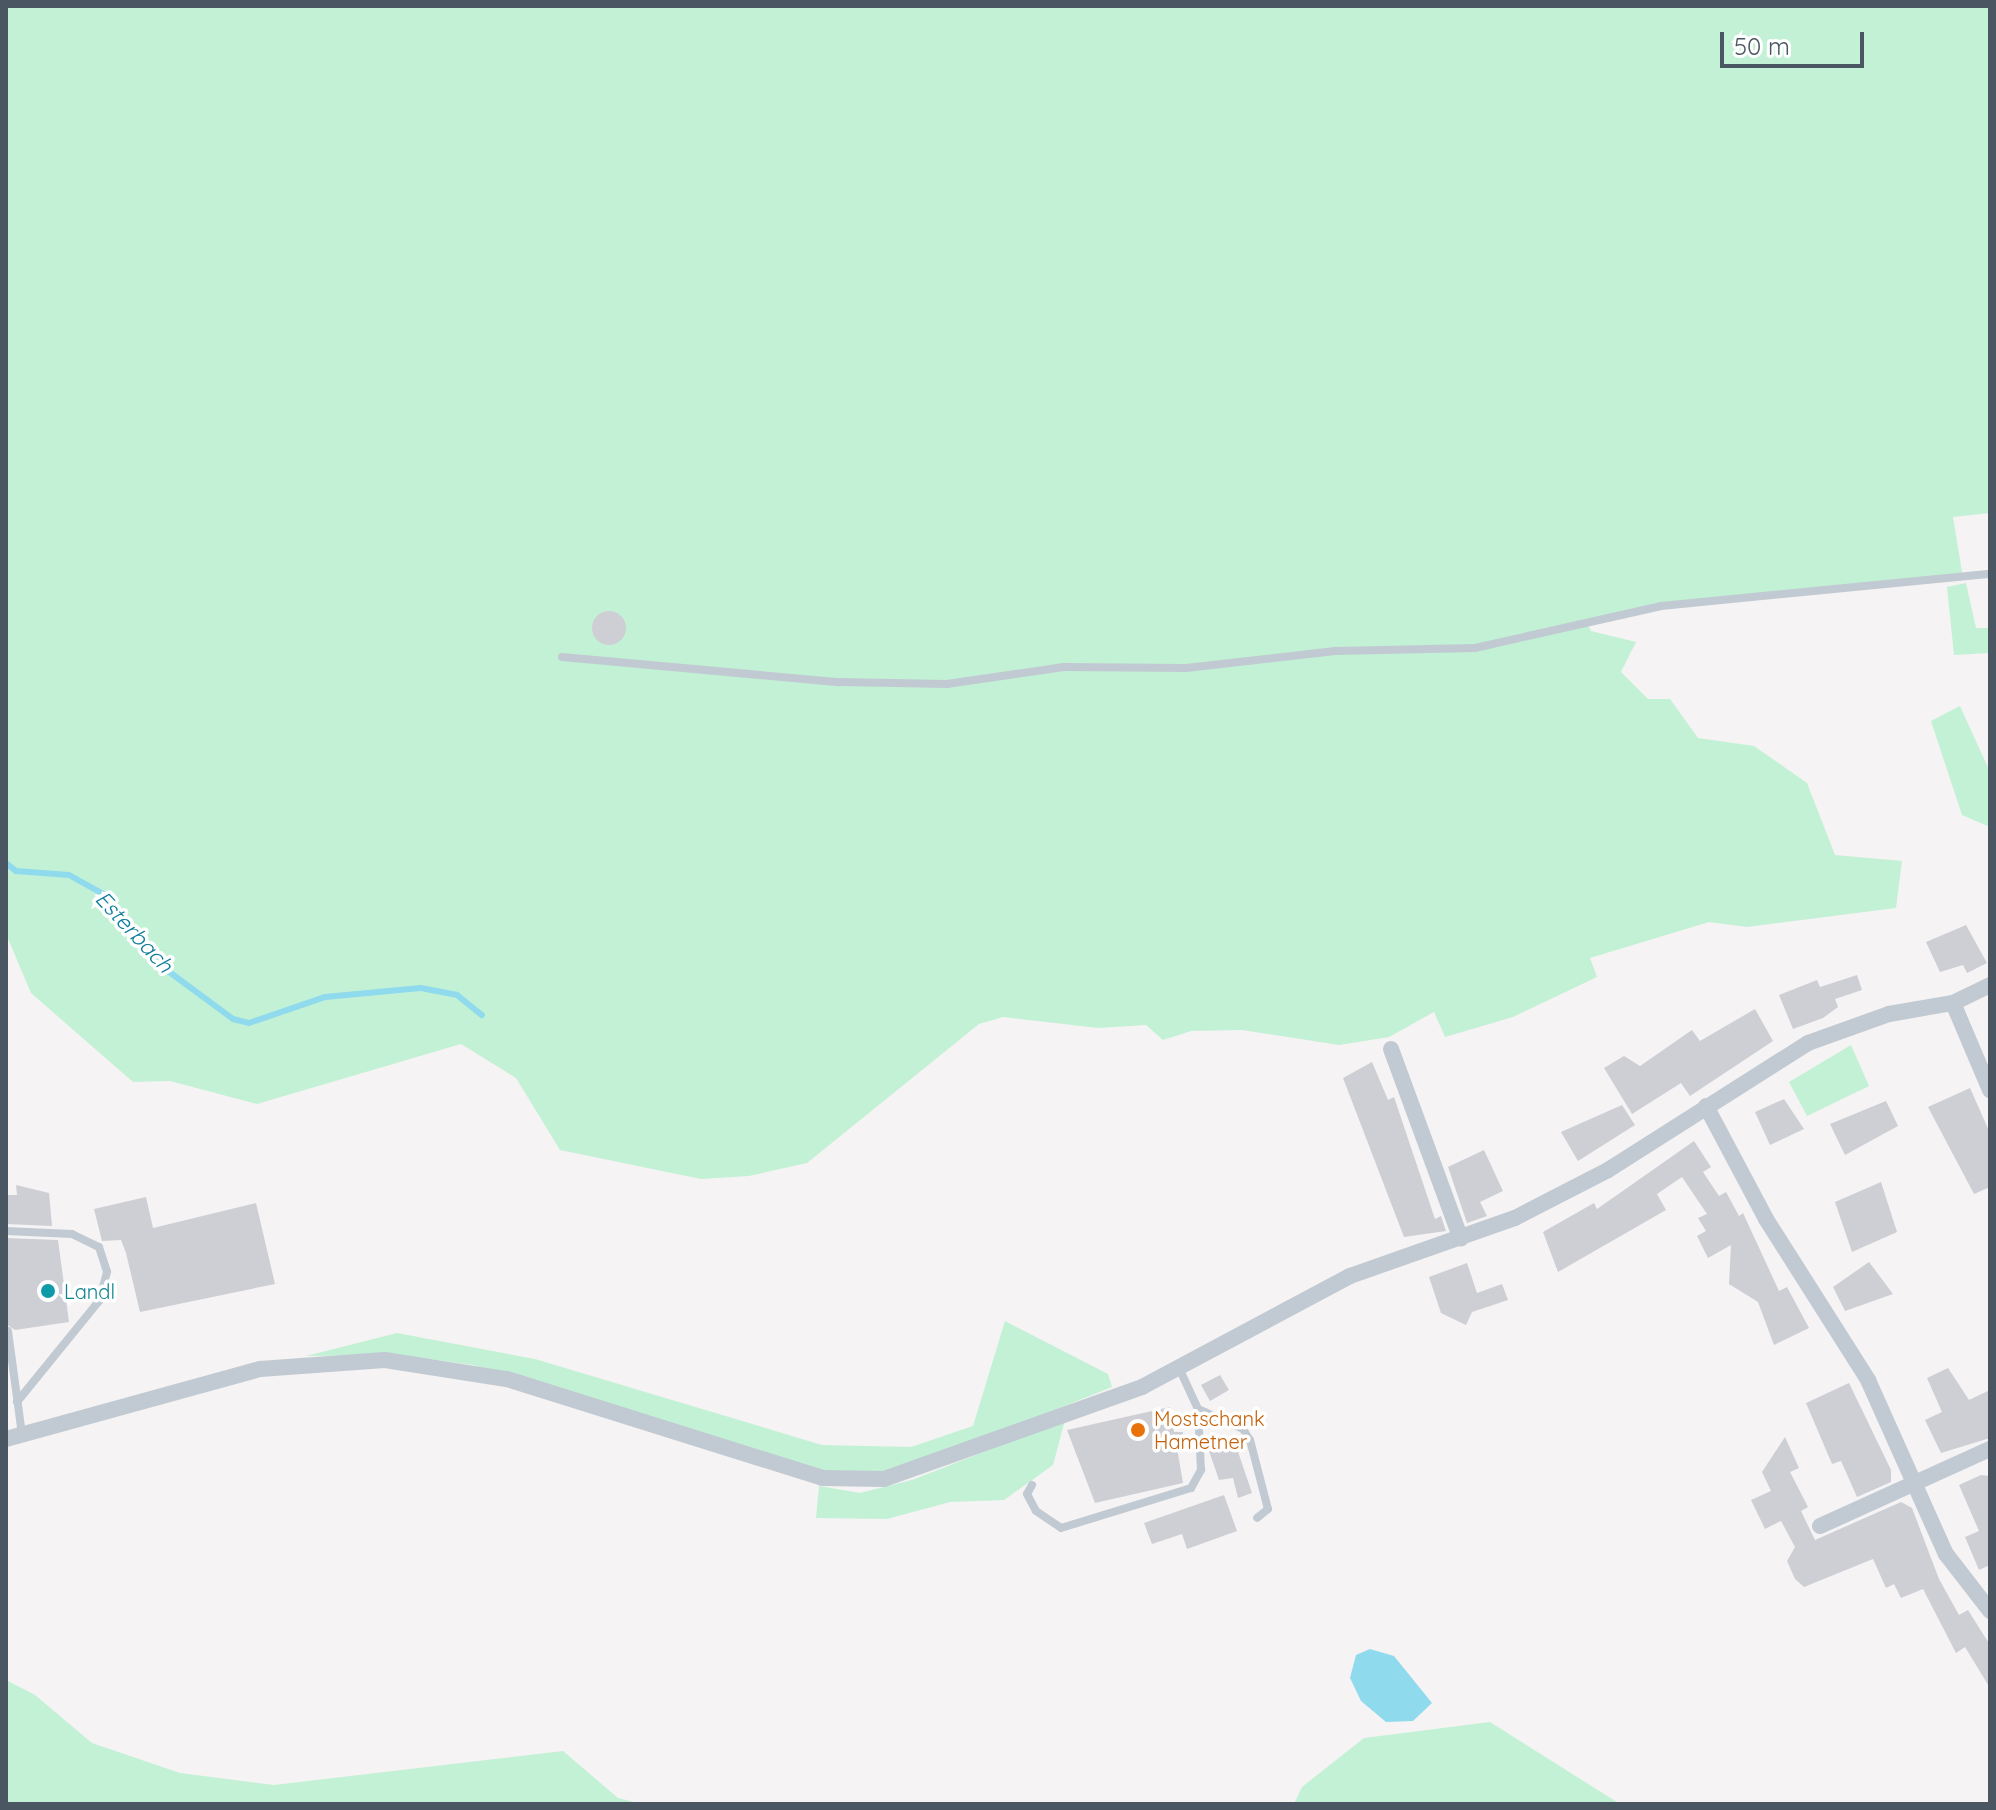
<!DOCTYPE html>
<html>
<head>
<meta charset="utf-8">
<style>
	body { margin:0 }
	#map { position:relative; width:1996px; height:1810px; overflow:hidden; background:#f5f3f3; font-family:Quicksand,sans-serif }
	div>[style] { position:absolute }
	.green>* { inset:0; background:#c3f1d5 }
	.water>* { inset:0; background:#90daee }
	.stream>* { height:6px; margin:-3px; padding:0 3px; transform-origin:3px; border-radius:3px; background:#90daee }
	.building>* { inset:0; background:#cdcfd5 }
	.round { border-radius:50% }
	.service>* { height:8px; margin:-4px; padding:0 4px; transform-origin:4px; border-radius:4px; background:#c1cad2 }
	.minor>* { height:16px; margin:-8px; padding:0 8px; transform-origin:8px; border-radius:8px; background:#c1cad2 }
	.dots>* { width:22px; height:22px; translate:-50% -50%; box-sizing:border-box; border:4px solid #fff; border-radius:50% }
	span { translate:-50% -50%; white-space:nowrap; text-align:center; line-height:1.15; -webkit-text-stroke:7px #fff; paint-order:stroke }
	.culture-label { font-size:20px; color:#0d838f }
	.left { translate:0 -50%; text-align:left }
	.food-label { font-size:20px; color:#c56008 }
	.water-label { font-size:22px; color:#0c7c9b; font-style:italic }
	.frame { position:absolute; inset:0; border:8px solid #4a5661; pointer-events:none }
	.scale { position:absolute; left:1720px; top:32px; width:144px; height:36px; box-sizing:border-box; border:4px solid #4a5661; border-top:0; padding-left:10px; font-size:24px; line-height:28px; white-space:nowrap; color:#4a5661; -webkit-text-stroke:6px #fff; paint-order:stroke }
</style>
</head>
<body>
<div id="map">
	<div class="green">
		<div style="clip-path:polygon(6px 6px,1990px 6px,1990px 513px,1953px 517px,1963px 578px,1677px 604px,1586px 620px,1591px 631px,1636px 642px,1621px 672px,1648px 699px,1670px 699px,1698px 738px,1754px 746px,1807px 783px,1835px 855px,1902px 861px,1896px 908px,1747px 927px,1709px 922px,1590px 958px,1597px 977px,1513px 1017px,1445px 1037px,1434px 1012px,1389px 1037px,1339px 1045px,1242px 1030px,1191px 1031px,1163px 1040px,1146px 1025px,1098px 1028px,1003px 1017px,979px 1024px,807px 1163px,749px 1176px,701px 1179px,560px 1150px,516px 1078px,461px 1044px,257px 1104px,170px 1081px,133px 1082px,31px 993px,6px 934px)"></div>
		<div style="clip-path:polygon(1966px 583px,1976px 628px,1990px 628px,1990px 653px,1954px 655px,1947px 587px)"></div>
		<div style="clip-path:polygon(1960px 706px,1990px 772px,1990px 827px,1962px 815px,1931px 721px)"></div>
		<div style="clip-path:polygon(1851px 1045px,1869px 1086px,1807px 1116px,1789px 1082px)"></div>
		<div style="clip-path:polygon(1005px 1321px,1108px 1374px,1112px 1387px,912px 1467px,854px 1476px,808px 1468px,473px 1365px,400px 1355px,306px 1356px,397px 1333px,535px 1359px,822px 1445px,911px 1447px,973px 1426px)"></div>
		<div style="clip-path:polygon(1065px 1420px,1053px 1465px,1004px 1500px,950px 1502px,887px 1519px,816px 1518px,819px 1486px,860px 1493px,912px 1480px)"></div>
		<div style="clip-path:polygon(6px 1680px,35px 1695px,92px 1743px,180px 1773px,274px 1785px,563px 1751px,618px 1798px,642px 1804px,6px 1804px)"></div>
		<div style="clip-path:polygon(1490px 1722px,1620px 1804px,1294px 1804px,1302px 1787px,1364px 1738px)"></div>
	</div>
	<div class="water">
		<div style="clip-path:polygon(1370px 1649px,1394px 1656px,1432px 1703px,1413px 1721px,1386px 1722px,1361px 1701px,1350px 1678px,1356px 1655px)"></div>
	</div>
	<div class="stream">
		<div style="left:6px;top:863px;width:13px;rotate:39deg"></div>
		<div style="left:16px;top:871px;width:53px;rotate:4.3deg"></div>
		<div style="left:69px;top:875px;width:41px;rotate:29.1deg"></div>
		<div style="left:105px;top:895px;width:99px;rotate:50.3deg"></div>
		<div style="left:168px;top:971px;width:81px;rotate:36.4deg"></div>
		<div style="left:233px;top:1019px;width:16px;rotate:14deg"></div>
		<div style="left:249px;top:1023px;width:80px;rotate:-18.9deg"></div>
		<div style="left:325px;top:997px;width:96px;rotate:-5.4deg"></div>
		<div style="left:421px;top:988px;width:37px;rotate:11deg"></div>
		<div style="left:457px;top:995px;width:32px;rotate:39deg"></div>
	</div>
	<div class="building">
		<div class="round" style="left:592px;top:611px;width:34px;height:34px"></div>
		<div style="clip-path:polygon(1966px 925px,1987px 963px,1967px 973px,1963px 965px,1940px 972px,1926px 942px)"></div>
		<div style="clip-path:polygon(1857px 975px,1862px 990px,1835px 999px,1838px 1007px,1823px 1018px,1793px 1029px,1779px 995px,1817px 980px,1820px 987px)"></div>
		<div style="clip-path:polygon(1755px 1009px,1773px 1041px,1690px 1096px,1681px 1083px,1632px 1114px,1604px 1068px,1624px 1056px,1640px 1066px,1692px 1030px,1700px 1041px)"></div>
		<div style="clip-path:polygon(1372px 1062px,1388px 1100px,1394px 1097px,1435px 1219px,1441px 1216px,1446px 1231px,1404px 1237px,1343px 1078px)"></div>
		<div style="clip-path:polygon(1970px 1088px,1990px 1133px,1990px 1187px,1974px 1194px,1928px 1107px)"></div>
		<div style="clip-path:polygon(1784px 1099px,1804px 1129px,1770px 1145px,1755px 1112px)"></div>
		<div style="clip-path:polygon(1886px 1101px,1898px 1126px,1845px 1155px,1830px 1124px)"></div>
		<div style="clip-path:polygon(1622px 1105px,1635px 1125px,1578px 1161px,1561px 1132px)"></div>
		<div style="clip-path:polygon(1694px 1141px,1711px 1167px,1703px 1172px,1719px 1196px,1726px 1192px,1739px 1216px,1743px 1213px,1779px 1291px,1787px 1287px,1809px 1328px,1774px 1345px,1758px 1302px,1729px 1284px,1731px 1245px,1708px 1258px,1697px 1236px,1706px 1231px,1698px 1218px,1707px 1214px,1682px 1177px,1657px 1194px,1666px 1210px,1558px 1272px,1543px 1232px,1594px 1203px,1597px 1209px)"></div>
		<div style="clip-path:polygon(1484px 1150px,1503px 1191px,1480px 1202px,1487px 1216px,1467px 1223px,1448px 1167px)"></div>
		<div style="clip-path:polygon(1881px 1182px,1897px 1232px,1852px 1252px,1835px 1202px)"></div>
		<div style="clip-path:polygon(16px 1185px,49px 1193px,52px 1226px,6px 1224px,6px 1195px,17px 1195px)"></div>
		<div style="clip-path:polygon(146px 1197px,153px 1228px,256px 1203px,275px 1284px,140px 1312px,126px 1253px,121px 1240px,102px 1241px,94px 1209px)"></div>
		<div style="clip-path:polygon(6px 1238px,58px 1240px,69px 1322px,15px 1330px,6px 1324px)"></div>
		<div style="clip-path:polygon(1869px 1262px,1893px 1294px,1845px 1311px,1833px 1287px)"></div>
		<div style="clip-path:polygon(1467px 1263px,1477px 1293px,1502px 1284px,1508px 1300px,1472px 1312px,1466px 1325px,1441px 1313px,1429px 1277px)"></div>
		<div style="clip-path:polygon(1948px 1368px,1969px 1400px,1990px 1390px,1990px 1438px,1941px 1453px,1925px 1420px,1942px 1412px,1927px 1378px)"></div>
		<div style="clip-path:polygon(1220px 1375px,1229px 1390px,1210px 1401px,1201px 1385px)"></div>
		<div style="clip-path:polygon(1849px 1383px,1891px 1470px,1891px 1482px,1857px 1497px,1841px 1461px,1832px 1464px,1806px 1403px)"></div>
		<div style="clip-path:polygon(1170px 1407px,1174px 1432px,1183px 1432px,1182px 1449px,1177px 1448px,1183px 1483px,1095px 1503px,1067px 1430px)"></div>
		<div style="clip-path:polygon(1233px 1437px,1252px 1493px,1238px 1498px,1233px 1478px,1219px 1480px,1207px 1445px)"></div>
		<div style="clip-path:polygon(1785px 1437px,1799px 1468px,1790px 1472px,1808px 1507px,1801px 1511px,1815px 1540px,1901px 1502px,1912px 1508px,1939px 1579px,1959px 1615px,1968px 1610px,1990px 1645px,1990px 1688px,1965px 1647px,1956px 1653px,1923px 1589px,1901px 1598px,1894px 1584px,1886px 1588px,1873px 1559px,1804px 1587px,1795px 1579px,1787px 1561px,1795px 1547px,1781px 1521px,1765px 1529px,1751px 1500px,1771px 1491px,1762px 1472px)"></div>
		<div style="clip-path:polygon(1981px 1475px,1990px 1476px,1990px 1565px,1979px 1570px,1965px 1537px,1979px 1531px,1959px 1485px)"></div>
		<div style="clip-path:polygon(1224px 1495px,1237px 1531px,1187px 1549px,1182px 1534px,1152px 1544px,1144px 1523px)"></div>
	</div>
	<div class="service">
		<div style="left:562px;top:657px;width:278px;rotate:5.2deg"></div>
		<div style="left:839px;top:682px;width:108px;rotate:1.1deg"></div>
		<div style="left:947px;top:684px;width:118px;rotate:-8.3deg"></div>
		<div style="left:1064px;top:667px;width:122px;rotate:0.5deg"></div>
		<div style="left:1186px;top:668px;width:150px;rotate:-6.5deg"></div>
		<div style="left:1335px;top:651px;width:140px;rotate:-1.2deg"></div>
		<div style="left:1475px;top:648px;width:191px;rotate:-12.7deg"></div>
		<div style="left:1661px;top:606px;width:331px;rotate:-5.6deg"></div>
		<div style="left:6px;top:1231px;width:66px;rotate:2.6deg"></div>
		<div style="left:72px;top:1234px;width:30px;rotate:26deg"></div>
		<div style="left:99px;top:1247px;width:26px;rotate:72deg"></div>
		<div style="left:107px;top:1272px;width:30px;rotate:105deg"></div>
		<div style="left:99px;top:1301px;width:130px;rotate:129.1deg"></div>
		<div style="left:8px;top:1331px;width:104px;rotate:82.3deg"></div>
		<div style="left:1198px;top:1409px;width:49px;rotate:24deg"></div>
		<div style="left:1243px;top:1429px;width:13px;rotate:58deg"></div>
		<div style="left:1250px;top:1440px;width:71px;rotate:75.4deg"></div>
		<div style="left:1268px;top:1509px;width:14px;rotate:141deg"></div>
		<div style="left:1032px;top:1485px;width:10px;rotate:119deg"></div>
		<div style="left:1027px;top:1494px;width:19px;rotate:62deg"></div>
		<div style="left:1036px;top:1511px;width:30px;rotate:34deg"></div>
		<div style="left:1061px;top:1528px;width:136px;rotate:-17.1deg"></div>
		<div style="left:1191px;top:1488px;width:21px;rotate:-61deg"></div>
		<div style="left:1201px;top:1470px;width:61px;rotate:-92.8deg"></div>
		<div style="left:1198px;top:1409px;width:43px;rotate:-114.8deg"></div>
	</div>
	<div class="minor">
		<div style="left:1953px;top:1003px;width:95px;rotate:67deg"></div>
		<div style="left:1391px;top:1049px;width:202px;rotate:69.8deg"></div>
		<div style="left:1706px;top:1106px;width:128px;rotate:62deg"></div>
		<div style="left:1766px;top:1219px;width:191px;rotate:57.6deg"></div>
		<div style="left:1868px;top:1380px;width:191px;rotate:65.9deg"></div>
		<div style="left:1946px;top:1554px;width:72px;rotate:52.3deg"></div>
		<div style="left:6px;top:1439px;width:263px;rotate:-15.4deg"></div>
		<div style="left:260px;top:1369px;width:125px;rotate:-4.1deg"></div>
		<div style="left:385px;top:1360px;width:123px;rotate:8.9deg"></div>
		<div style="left:507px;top:1379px;width:330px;rotate:17.4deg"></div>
		<div style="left:822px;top:1478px;width:62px;rotate:0.9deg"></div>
		<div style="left:884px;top:1479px;width:274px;rotate:-19.6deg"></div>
		<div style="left:1142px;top:1387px;width:236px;rotate:-28.1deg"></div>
		<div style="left:1350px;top:1276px;width:175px;rotate:-19.4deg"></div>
		<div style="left:1515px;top:1218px;width:105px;rotate:-27.3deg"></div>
		<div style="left:1608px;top:1170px;width:237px;rotate:-32.4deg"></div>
		<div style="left:1808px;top:1043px;width:86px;rotate:-19.7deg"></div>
		<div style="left:1889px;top:1014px;width:65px;rotate:-9.8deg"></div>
		<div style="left:1953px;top:1003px;width:41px;rotate:-25.9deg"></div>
		<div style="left:1820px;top:1526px;width:187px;rotate:-24.4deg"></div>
	</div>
	<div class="dots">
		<div style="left:48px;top:1291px;background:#0f9aa8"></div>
		<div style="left:1138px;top:1430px;background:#e8710a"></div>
	</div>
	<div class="culture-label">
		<span class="left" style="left:64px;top:1291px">Landl</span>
	</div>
	<div class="food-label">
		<span class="left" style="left:1154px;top:1430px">Mostschank<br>Hametner</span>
	</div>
	<div class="water-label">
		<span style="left:134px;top:932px;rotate:47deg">Esterbach</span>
	</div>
	<div class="frame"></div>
	<div class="scale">50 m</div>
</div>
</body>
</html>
